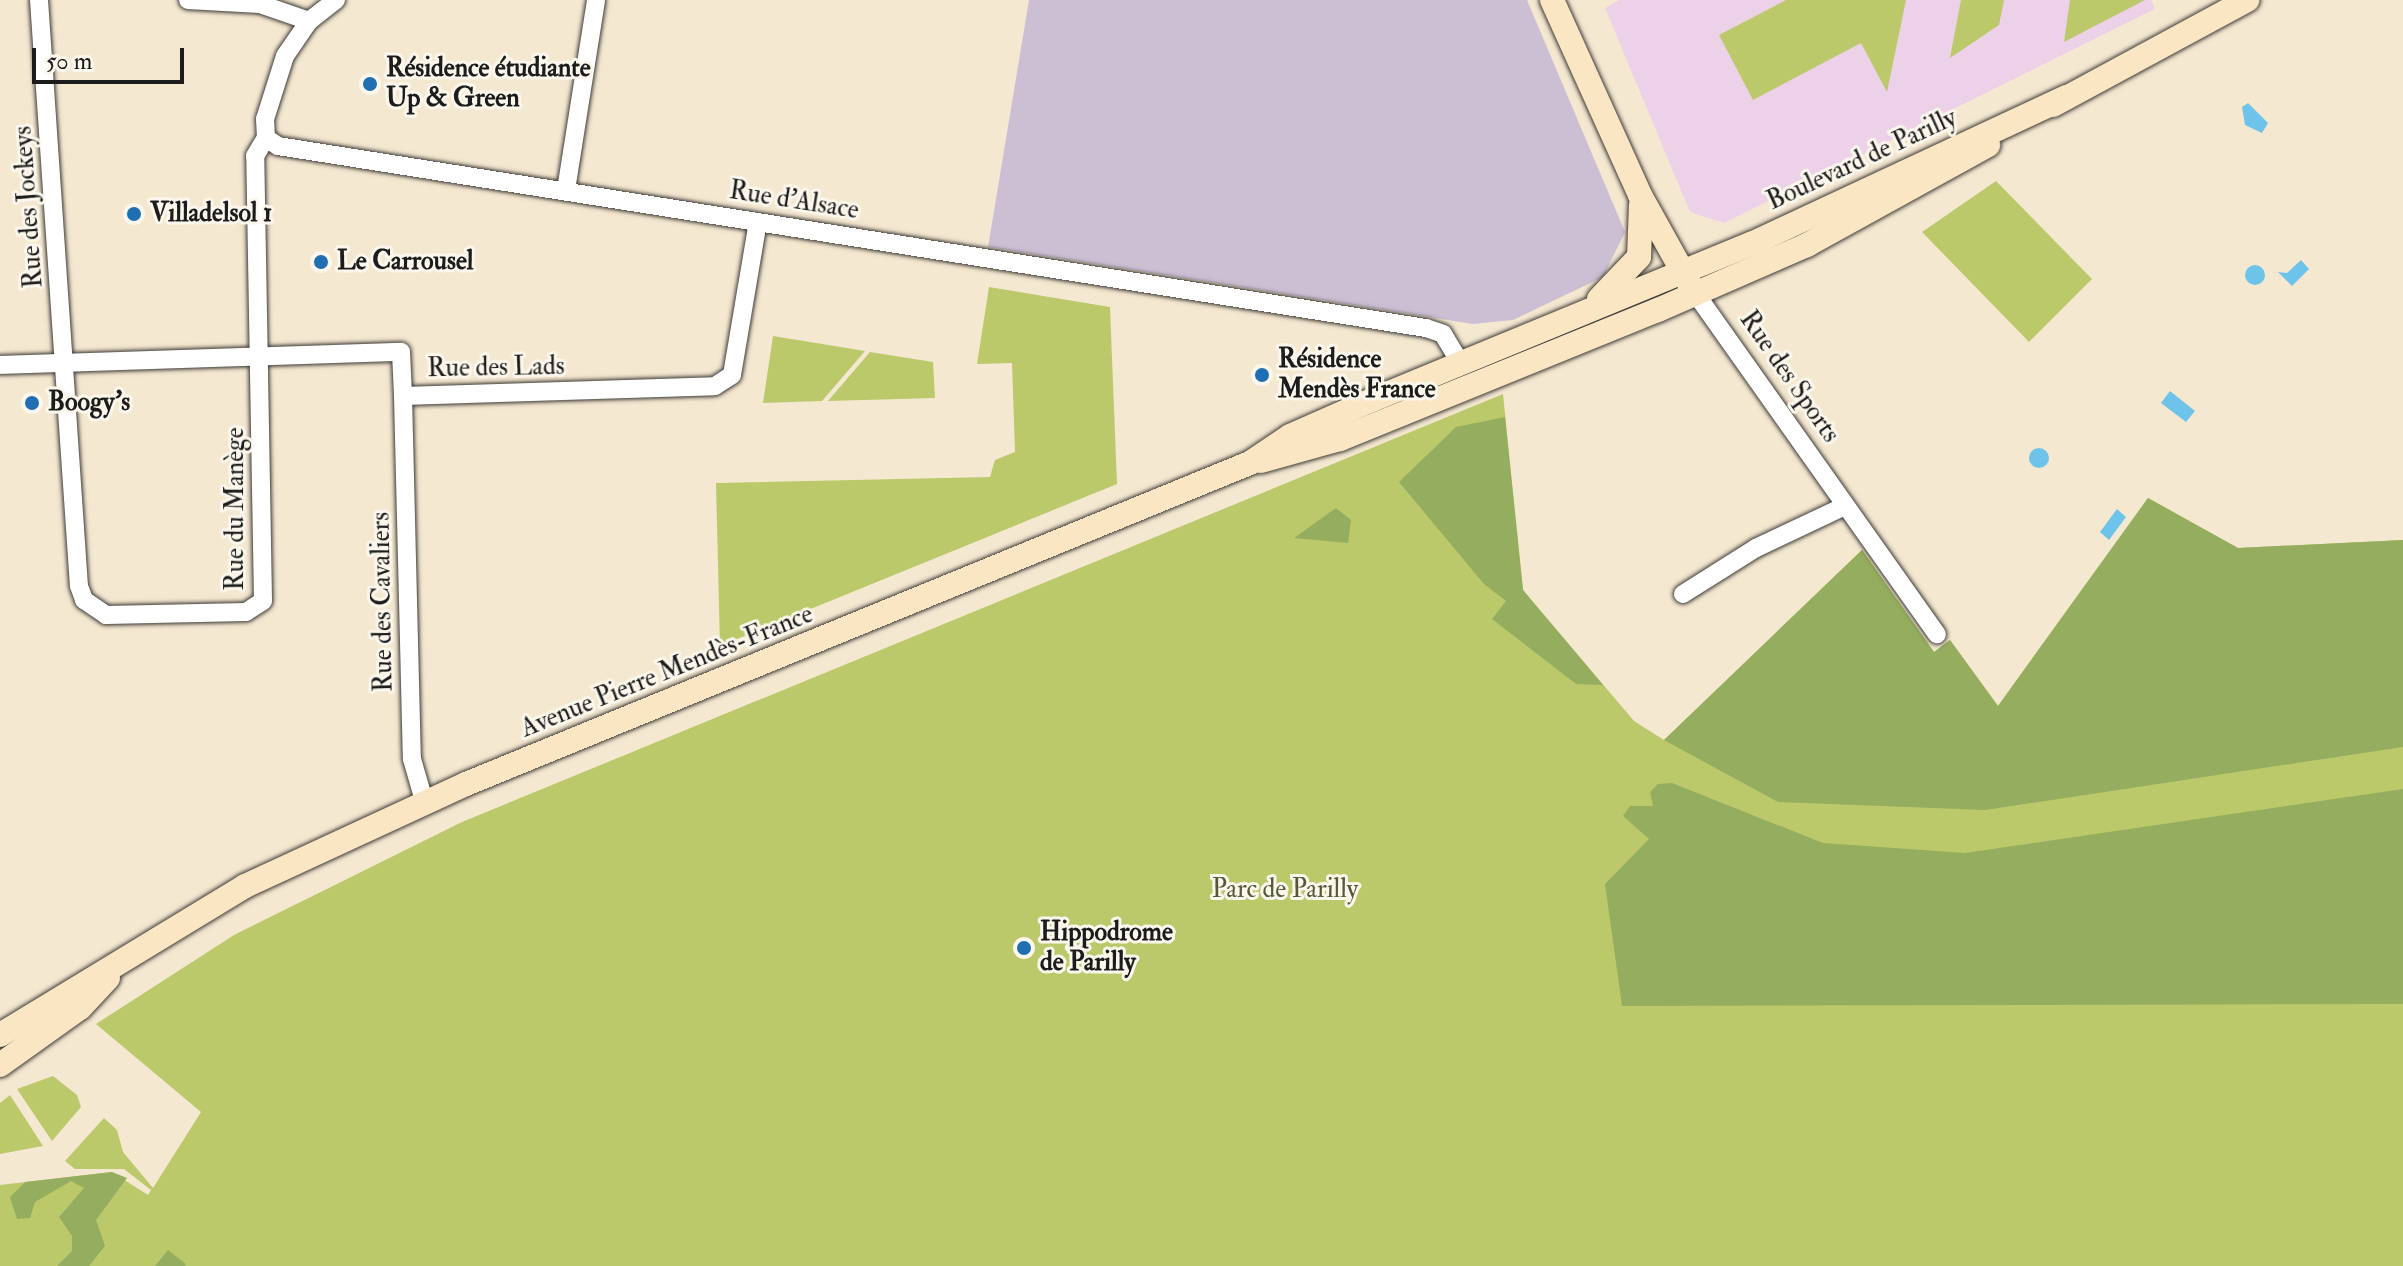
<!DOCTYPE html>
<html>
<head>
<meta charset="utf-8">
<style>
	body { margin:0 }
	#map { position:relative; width:2403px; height:1266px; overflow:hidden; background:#f5e8d1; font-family:"IM FELL Double Pica",serif }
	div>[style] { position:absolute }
	.built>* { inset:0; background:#edd1e9 }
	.industrial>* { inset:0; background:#ccbfd4 }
	.green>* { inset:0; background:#bbc96b }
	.forest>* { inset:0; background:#94ad5f }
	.water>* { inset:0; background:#6ec3eb }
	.round { border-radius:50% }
	.roads { filter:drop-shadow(0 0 2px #3d3b37) drop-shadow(0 0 2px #3d3b37) }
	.street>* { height:18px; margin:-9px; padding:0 9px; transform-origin:9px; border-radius:9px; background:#fff }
	.secondary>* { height:24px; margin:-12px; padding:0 12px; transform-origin:12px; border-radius:12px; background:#fbe6c4 }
	.dots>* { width:22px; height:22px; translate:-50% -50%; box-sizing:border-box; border:4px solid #fbf7ec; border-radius:50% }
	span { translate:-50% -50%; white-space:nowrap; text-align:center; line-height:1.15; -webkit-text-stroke:6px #fbf7ec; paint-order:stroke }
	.poi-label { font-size:26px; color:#1c1c1c; font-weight:700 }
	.left { translate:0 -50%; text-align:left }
	.street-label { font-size:26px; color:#1c1c1c }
	.park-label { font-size:26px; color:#545938 }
	.scale { position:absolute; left:32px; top:48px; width:152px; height:36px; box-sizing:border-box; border:4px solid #1c1c1c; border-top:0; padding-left:10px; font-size:24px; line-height:28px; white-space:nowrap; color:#1c1c1c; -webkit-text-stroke:6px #fbf7ec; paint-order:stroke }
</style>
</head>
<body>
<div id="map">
	<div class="built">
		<div style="clip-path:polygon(1620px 0,2151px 0,2155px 9px,1724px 223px,1690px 212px,1605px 8px)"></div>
	</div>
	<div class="industrial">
		<div style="clip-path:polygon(1029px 0,1527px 0,1625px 232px,1603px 277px,1513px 320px,1473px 324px,988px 247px)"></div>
	</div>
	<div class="green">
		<div style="clip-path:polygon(1786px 0,1906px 0,1887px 92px,1861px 43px,1753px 100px,1719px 35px)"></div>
		<div style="clip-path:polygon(1961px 0,2004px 0,1999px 25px,1950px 58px)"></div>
		<div style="clip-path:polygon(2070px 0,2145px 0,2064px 42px)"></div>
		<div style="clip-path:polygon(1996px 181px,2092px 279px,2029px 342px,1922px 232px)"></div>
		<div style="clip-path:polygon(989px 287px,1110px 307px,1117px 484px,720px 646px,716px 483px,990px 477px,995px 460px,1015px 452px,1012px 363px,977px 364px)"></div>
		<div style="clip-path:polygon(773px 336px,865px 351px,822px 401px,763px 403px)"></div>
		<div style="clip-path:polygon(870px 352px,933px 362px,935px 398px,828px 401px)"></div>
		<div style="clip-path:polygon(1503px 394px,1523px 590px,1634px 721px,1664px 740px,1862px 550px,1934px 652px,1950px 640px,1998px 706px,2148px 498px,2238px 548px,2403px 540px,2403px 1266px,0 1266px,0 1185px,112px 1172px,148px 1195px,151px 1190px,124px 1169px,75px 1169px,65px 1161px,104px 1118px,117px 1130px,123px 1152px,153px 1188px,201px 1112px,96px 1024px,234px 935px,462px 822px)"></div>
		<div style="clip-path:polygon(53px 1076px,77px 1095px,81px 1107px,52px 1141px,17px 1089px)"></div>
		<div style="clip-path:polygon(10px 1095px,43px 1146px,0 1154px,0 1103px)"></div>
	</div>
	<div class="forest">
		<div style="clip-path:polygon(1505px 417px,1523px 590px,1603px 685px,1576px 684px,1492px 619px,1506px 601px,1484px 584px,1399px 482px,1456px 427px)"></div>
		<div style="clip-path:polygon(2148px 498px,2238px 548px,2403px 540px,2403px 747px,1985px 810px,1778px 802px,1664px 740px,1862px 550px,1934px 652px,1950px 640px,1998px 706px)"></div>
		<div style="clip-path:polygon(1336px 508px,1351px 520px,1348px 543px,1294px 538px)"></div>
		<div style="clip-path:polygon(1672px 783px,1823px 843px,1965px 853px,2403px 789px,2403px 1004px,1622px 1006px,1605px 884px,1649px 839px,1623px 816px,1630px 806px,1653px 806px,1650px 792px,1658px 784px)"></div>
		<div style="clip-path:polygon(112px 1172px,127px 1178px,96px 1220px,105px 1246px,89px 1266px,57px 1266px,72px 1251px,72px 1236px,59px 1217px,84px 1188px,71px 1181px,35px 1202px,30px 1218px,17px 1219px,10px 1197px,25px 1182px)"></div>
		<div style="clip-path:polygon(168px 1250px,186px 1264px,185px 1266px,155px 1266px)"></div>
	</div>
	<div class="water">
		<div style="clip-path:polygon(2248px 103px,2268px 123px,2262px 133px,2245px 125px,2242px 107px)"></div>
		<div style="clip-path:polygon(2301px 260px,2309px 269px,2292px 286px,2278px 272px,2287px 273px)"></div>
		<div class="round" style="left:2245px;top:265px;width:20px;height:20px"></div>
		<div style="clip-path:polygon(2170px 391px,2195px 411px,2186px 422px,2161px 403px)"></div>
		<div class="round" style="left:2029px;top:448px;width:20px;height:20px"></div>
		<div style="clip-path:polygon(2117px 509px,2126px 517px,2109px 540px,2100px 532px)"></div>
	</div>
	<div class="roads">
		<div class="street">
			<div style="left:39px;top:0;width:587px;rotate:86.1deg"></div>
			<div style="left:79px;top:586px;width:15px;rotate:70deg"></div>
			<div style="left:84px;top:600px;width:27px;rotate:34deg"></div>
			<div style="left:106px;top:615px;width:140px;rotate:-1.2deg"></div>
			<div style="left:246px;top:612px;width:20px;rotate:-33deg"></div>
			<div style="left:263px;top:601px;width:445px;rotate:-91deg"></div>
			<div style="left:255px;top:156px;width:21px;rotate:-59deg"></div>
			<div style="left:188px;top:0;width:72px;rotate:3.2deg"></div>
			<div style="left:260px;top:4px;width:52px;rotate:19.1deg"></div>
			<div style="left:336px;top:0;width:34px;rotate:142deg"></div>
			<div style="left:309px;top:21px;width:42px;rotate:124.4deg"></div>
			<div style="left:285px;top:56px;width:66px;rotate:107.6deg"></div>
			<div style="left:265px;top:119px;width:19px;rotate:87deg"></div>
			<div style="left:266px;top:138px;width:14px;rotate:34deg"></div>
			<div style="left:278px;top:146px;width:1162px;rotate:9.01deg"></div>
			<div style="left:1426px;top:328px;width:18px;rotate:19deg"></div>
			<div style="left:1443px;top:334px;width:31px;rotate:59deg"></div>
			<div style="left:566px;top:190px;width:192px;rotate:-81deg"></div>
			<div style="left:1696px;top:294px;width:417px;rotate:54.7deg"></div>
			<div style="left:0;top:365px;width:401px;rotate:-1.9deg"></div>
			<div style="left:401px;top:352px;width:44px;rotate:87.4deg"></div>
			<div style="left:403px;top:396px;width:312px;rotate:-1.8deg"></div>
			<div style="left:715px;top:386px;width:20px;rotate:-33deg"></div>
			<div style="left:732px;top:375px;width:155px;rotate:-80.4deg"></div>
			<div style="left:403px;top:396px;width:363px;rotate:88.6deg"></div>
			<div style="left:412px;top:759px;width:47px;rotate:73.9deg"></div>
			<div style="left:1683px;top:594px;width:86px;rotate:-32.2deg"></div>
			<div style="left:1756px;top:548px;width:98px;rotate:-25.3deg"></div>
		</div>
		<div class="secondary">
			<div style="left:1552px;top:0;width:214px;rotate:65.7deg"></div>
			<div style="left:1640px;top:195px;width:103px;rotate:60.9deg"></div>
			<div style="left:2053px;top:105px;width:221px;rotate:-28.4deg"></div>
			<div style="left:1599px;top:299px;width:58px;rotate:-46.4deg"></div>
			<div style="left:1639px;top:257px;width:52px;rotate:-87.8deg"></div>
			<div style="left:1261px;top:461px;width:82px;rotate:-15.6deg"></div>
			<div style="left:1340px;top:439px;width:343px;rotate:-22.1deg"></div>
			<div style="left:1658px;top:310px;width:163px;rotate:-23.6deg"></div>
			<div style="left:1807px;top:245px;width:207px;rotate:-28.9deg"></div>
			<div style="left:0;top:1035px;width:287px;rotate:-31.3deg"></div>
			<div style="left:245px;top:886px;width:243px;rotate:-24.8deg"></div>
			<div style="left:466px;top:784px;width:847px;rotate:-22.27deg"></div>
			<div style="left:1250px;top:463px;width:48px;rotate:-34deg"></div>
			<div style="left:1290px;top:436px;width:90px;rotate:-23.7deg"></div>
			<div style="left:1372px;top:400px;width:410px;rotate:-22.4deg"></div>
			<div style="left:1751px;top:244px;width:348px;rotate:-25deg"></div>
			<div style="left:0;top:1065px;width:98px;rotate:-35.5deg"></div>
			<div style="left:80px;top:1008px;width:41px;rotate:-47deg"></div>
		</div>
	</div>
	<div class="dots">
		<div style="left:370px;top:84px;background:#1f6fb2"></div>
		<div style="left:134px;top:214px;background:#1f6fb2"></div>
		<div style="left:321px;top:262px;background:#1f6fb2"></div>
		<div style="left:1262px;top:375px;background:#1f6fb2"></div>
		<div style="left:32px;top:403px;background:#1f6fb2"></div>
		<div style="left:1024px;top:948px;background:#1f6fb2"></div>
	</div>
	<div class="poi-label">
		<span class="left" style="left:386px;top:84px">Résidence étudiante<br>Up &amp; Green</span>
		<span class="left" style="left:150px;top:214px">Villadelsol 1</span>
		<span class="left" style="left:337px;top:262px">Le Carrousel</span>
		<span class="left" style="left:1278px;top:375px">Résidence<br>Mendès France</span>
		<span class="left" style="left:48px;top:403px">Boogy's</span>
		<span class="left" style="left:1040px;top:948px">Hippodrome<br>de Parilly</span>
	</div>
	<div class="street-label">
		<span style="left:1862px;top:160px;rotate:-25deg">Boulevard de Parilly</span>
		<span style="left:794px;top:201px;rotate:9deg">Rue d'Alsace</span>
		<span style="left:29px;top:207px;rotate:-94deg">Rue des Jockeys</span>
		<span style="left:496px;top:368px;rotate:-1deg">Rue des Lads</span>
		<span style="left:1789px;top:377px;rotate:55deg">Rue des Sports</span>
		<span style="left:236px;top:509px;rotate:-90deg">Rue du Manège</span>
		<span style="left:383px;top:602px;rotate:-91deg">Rue des Cavaliers</span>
		<span style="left:667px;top:672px;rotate:-22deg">Avenue Pierre Mendès-France</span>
	</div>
	<div class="park-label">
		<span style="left:1285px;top:890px">Parc de Parilly</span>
	</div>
	<div class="scale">50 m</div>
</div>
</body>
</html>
